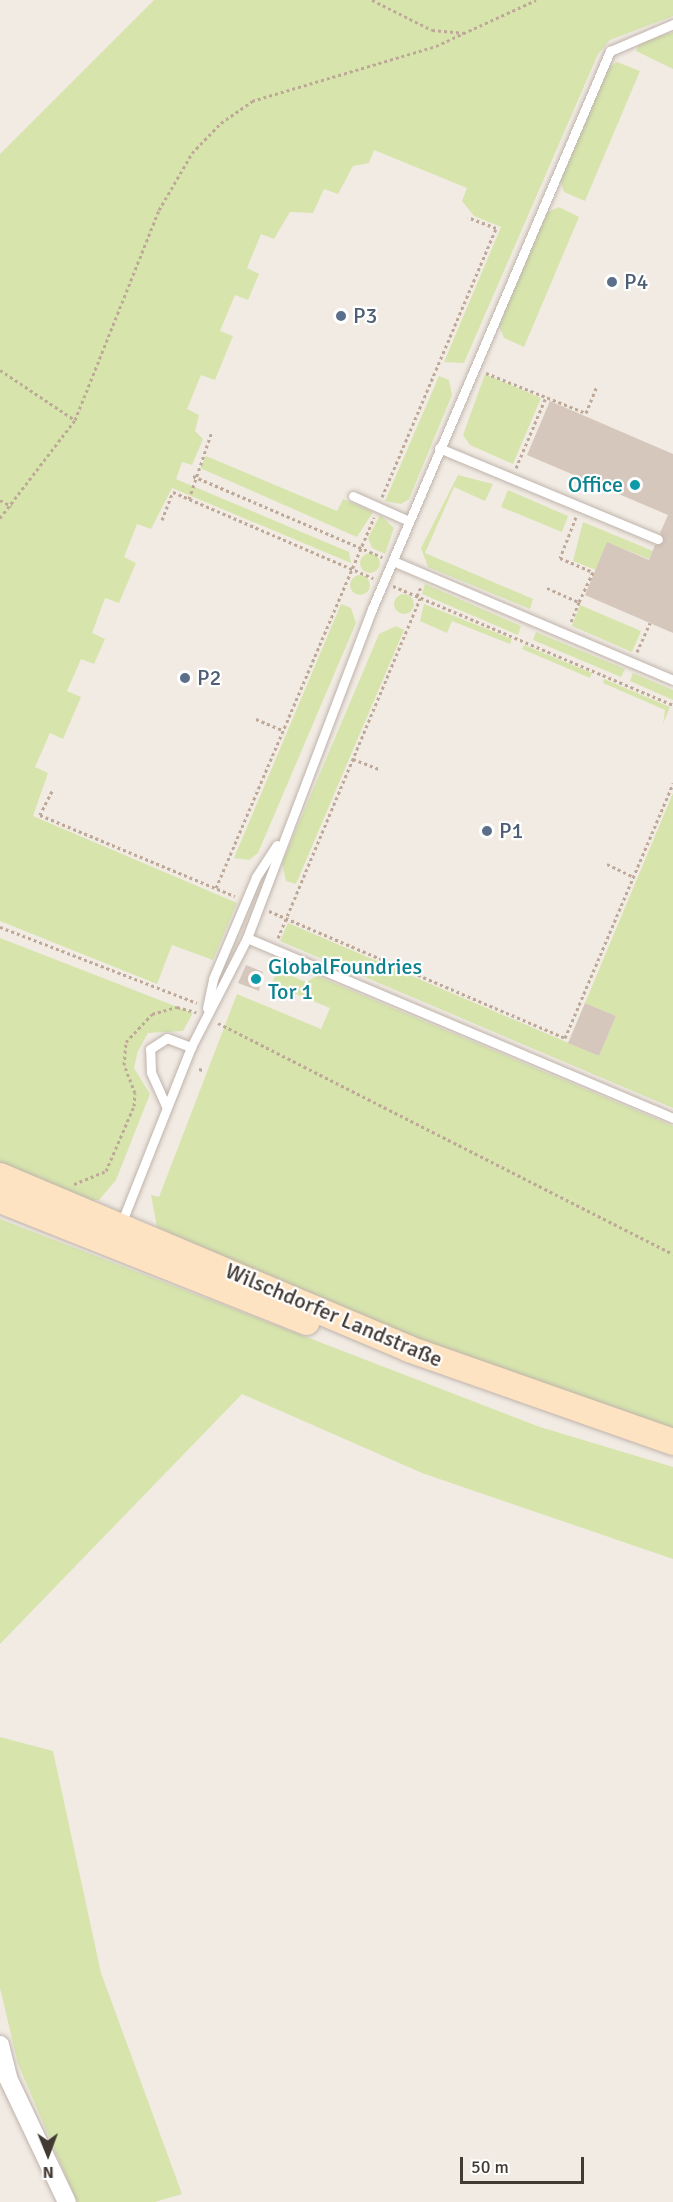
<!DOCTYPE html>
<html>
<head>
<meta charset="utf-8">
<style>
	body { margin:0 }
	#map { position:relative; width:673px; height:2202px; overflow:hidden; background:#f1ebe4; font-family:Signika,sans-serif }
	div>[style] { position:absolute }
	.green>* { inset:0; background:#d7e5ad }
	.round { border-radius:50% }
	.building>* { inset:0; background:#d6c7bd }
	.path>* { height:3px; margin-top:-1.5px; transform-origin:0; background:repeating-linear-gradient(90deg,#bea998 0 3px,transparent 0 6px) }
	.roads { filter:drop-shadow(0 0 2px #bfb3aa) drop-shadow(0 0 2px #bfb3aa) }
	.service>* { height:9px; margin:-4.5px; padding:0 4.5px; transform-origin:4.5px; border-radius:4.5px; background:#fff }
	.minor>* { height:18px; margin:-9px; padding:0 9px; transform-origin:9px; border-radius:9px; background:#fff }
	.secondary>* { height:26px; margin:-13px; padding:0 13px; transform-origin:13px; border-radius:13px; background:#fde3c2 }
	.dots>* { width:16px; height:16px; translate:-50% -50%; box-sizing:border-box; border:3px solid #fff; border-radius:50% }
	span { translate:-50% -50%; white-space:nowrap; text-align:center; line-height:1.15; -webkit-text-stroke:4.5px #fff; paint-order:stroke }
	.service-label { font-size:22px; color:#4e5e75 }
	.left { translate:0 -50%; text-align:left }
	.culture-label { font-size:22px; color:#0d838f }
	.right { translate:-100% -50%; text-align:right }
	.street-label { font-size:22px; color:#433a34 }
	.north { position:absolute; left:18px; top:2124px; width:60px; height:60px; -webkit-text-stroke:4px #fff; paint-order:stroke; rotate:179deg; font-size:16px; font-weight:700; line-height:24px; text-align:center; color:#433a34 }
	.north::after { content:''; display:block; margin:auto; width:21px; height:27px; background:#433a34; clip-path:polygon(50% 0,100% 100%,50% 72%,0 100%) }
	.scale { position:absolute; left:460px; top:2157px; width:124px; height:27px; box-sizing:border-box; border:3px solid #433a34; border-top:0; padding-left:8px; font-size:18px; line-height:21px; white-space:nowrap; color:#433a34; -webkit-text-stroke:4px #fff; paint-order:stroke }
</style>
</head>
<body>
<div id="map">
	<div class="green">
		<div style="clip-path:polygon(154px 0,673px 0,673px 16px,610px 40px,598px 54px,464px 363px,444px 362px,501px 227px,474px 216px,462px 201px,467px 188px,374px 150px,369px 163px,353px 166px,338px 194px,324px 189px,313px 213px,290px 212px,274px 239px,261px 234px,247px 268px,259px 274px,248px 300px,235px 295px,220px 331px,233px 336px,215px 380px,201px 375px,187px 409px,199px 415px,195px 431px,203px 439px,192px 465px,182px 462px,176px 479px,349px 552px,351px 563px,172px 488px,151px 529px,137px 524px,124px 557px,136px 563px,119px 603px,105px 598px,92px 633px,105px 639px,94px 664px,81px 659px,67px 691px,81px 697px,63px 739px,50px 733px,35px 767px,48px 773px,33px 816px,237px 903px,213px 960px,172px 945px,157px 984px,0 921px,0 154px)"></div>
		<div style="clip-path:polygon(673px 32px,673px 69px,636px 51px,640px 43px)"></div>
		<div style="clip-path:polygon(617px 62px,640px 71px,585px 201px,564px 192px,560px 180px,608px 68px)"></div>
		<div style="clip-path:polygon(559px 207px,579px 217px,524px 347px,504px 338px,499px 326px,546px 213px)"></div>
		<div style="clip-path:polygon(485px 374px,541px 398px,513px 464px,470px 445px,463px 435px)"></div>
		<div style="clip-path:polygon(439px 376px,449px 380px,452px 395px,409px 499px,401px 504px,385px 501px)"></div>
		<div style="clip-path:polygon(206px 456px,337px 511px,343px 499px,373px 512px,357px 537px,200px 468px)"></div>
		<div style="clip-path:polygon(458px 475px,493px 484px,485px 501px,454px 487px,425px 553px,533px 599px,530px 609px,428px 567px,421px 548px)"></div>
		<div style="clip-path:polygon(508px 490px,568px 516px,562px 532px,501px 507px)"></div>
		<div style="clip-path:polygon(380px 515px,394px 528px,385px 554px,372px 548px,368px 538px)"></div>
		<div style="clip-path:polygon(583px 522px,653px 551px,649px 559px,608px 543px,596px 570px,573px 561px)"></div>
		<div class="round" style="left:360px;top:553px;width:20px;height:20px"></div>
		<div class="round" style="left:350px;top:575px;width:20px;height:20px"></div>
		<div style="clip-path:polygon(425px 584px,521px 626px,518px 635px,422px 594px)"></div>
		<div class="round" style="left:394px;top:594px;width:20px;height:20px"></div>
		<div style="clip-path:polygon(341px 604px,351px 608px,356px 623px,258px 853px,249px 860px,234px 858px)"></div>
		<div style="clip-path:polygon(424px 604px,512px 639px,510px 644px,452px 621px,447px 633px,420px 621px)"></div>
		<div style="clip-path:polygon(580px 605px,641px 631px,632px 652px,572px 626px)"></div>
		<div style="clip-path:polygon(396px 626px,404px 630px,296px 884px,286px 881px,282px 863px,379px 634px)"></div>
		<div style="clip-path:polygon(536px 632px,625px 669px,621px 677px,533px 640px)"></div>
		<div style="clip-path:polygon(524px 645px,592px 673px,590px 678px,522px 649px)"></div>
		<div style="clip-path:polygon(633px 673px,673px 690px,673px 700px,630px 681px)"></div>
		<div style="clip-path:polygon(604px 679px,670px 707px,663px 724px,665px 710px,603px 683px)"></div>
		<div style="clip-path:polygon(673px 793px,673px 1108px,280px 941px,288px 923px,599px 1056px,616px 1016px,585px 1003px)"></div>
		<div style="clip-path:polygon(0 938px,193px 1013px,183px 1031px,148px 1033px,138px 1051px,134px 1068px,150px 1094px,116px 1180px,99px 1200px,84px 1201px,0 1165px)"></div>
		<div style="clip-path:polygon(277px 970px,306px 982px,317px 976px,673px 1126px,673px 1435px,435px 1350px,157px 1227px,151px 1195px,159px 1197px,237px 994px,321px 1029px,330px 1008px,272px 984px)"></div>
		<div style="clip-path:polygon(0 1219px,540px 1427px,673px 1467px,673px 1559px,422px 1473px,242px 1394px,0 1644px)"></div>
		<div style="clip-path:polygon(0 1737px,53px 1751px,101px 1973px,182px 2194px,155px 2202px,77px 2202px,18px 2064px,0 1988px)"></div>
	</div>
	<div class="building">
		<div style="clip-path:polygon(550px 401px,673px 454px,673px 633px,585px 595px,607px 542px,649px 560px,655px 545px,664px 542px,660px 533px,668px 515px,527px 455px)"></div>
		<div style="clip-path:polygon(246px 965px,263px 972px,259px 991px,238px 983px)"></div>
		<div style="clip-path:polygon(585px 1003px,616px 1016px,599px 1056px,568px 1043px)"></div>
	</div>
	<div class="path">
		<div style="left:372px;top:0;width:67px;rotate:26.6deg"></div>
		<div style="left:432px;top:30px;width:34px;rotate:5deg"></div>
		<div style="left:0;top:370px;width:90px;rotate:33.7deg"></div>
		<div style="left:486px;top:373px;width:108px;rotate:21.8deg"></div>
		<div style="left:586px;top:413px;width:29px;rotate:-68deg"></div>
		<div style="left:516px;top:468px;width:77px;rotate:-67.1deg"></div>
		<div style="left:193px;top:476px;width:206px;rotate:23.2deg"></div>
		<div style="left:382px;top:497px;width:292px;rotate:-67deg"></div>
		<div style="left:496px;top:228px;width:30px;rotate:-159deg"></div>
		<div style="left:189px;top:499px;width:69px;rotate:-71.3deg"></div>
		<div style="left:0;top:500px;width:13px;rotate:29deg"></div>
		<div style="left:576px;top:517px;width:44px;rotate:111.3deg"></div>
		<div style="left:560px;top:558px;width:36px;rotate:23deg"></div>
		<div style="left:593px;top:572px;width:33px;rotate:115deg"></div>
		<div style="left:0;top:518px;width:123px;rotate:-52.6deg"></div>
		<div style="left:75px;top:420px;width:226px;rotate:-68.2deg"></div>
		<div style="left:159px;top:210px;width:66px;rotate:-59.9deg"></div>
		<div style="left:192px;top:153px;width:42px;rotate:-46deg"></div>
		<div style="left:221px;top:123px;width:38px;rotate:-35deg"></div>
		<div style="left:252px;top:101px;width:192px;rotate:-16.6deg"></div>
		<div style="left:436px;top:46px;width:110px;rotate:-24.7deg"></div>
		<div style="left:162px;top:520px;width:30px;rotate:-69deg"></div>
		<div style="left:173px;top:492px;width:218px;rotate:23.3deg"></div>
		<div style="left:393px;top:586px;width:304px;rotate:23deg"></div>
		<div style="left:547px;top:588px;width:35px;rotate:24deg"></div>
		<div style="left:579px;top:602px;width:24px;rotate:112deg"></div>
		<div style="left:417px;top:596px;width:12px;rotate:-66deg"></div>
		<div style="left:637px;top:652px;width:32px;rotate:-66deg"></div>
		<div style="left:256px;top:719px;width:30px;rotate:23deg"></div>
		<div style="left:353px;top:759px;width:28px;rotate:21deg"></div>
		<div style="left:52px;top:791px;width:27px;rotate:117deg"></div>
		<div style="left:40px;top:815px;width:211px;rotate:22.6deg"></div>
		<div style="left:607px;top:864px;width:28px;rotate:26deg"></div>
		<div style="left:216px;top:888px;width:403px;rotate:-66.9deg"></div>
		<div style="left:269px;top:911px;width:322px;rotate:23.2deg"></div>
		<div style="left:565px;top:1038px;width:277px;rotate:-67deg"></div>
		<div style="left:0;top:927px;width:211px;rotate:21.1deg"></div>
		<div style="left:278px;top:938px;width:368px;rotate:-67.3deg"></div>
		<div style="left:218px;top:1023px;width:510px;rotate:26.92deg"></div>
		<div style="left:199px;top:1069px;width:4px;rotate:14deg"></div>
		<div style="left:74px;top:1184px;width:35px;rotate:-22deg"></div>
		<div style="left:106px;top:1171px;width:71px;rotate:-66.7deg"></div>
		<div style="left:134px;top:1106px;width:13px;rotate:-86deg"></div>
		<div style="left:135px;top:1093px;width:30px;rotate:-111deg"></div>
		<div style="left:124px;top:1065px;width:23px;rotate:-85deg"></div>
		<div style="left:126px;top:1042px;width:38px;rotate:-47deg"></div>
		<div style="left:152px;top:1014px;width:26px;rotate:-16deg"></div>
		<div style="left:177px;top:1007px;width:20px;rotate:15deg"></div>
	</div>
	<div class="roads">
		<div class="service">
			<div style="left:439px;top:448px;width:237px;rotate:22.6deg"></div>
			<div style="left:353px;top:496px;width:61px;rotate:24.1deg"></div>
			<div style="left:393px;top:561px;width:304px;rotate:23deg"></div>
			<div style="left:247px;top:938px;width:462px;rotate:22.9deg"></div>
			<div style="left:207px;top:1008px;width:30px;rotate:-78deg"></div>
			<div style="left:213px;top:979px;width:111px;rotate:-67.1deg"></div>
			<div style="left:256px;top:877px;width:38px;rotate:-57deg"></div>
			<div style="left:166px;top:1106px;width:37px;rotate:-114deg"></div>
			<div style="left:151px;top:1072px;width:23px;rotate:-92deg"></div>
			<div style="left:150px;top:1049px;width:20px;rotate:-33deg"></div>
			<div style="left:167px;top:1038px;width:26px;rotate:21deg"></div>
			<div style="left:121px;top:1224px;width:190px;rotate:-68.4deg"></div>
			<div style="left:191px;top:1047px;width:123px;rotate:-62.8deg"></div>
			<div style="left:247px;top:938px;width:352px;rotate:-69.2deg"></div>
			<div style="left:372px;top:609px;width:607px;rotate:-66.9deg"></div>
			<div style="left:610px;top:51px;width:69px;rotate:-23.2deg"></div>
		</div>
		<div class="minor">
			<div style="left:0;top:2045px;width:34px;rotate:76deg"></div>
			<div style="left:8px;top:2078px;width:137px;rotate:64.6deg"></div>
		</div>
		<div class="secondary">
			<div style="left:0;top:1176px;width:444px;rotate:22.9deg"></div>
			<div style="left:409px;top:1349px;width:280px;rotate:19.4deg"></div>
			<div style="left:0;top:1200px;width:330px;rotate:21.7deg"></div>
		</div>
	</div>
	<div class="dots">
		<div style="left:612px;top:282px;background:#5c6f8a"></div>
		<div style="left:341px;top:316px;background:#5c6f8a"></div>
		<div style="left:635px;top:485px;background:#0f9aa8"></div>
		<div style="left:185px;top:678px;background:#5c6f8a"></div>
		<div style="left:487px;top:831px;background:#5c6f8a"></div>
		<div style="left:256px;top:979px;background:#0f9aa8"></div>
	</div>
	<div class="service-label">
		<span class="left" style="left:624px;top:282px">P4</span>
		<span class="left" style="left:353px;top:316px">P3</span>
		<span class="left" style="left:197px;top:678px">P2</span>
		<span class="left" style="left:499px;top:831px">P1</span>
	</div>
	<div class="culture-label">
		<span class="right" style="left:623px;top:485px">Office</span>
		<span class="left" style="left:268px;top:979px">GlobalFoundries<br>Tor 1</span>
	</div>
	<div class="street-label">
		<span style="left:334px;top:1315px;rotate:23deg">Wilschdorfer Landstraße</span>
	</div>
	<div class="north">N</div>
	<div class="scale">50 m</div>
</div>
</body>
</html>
